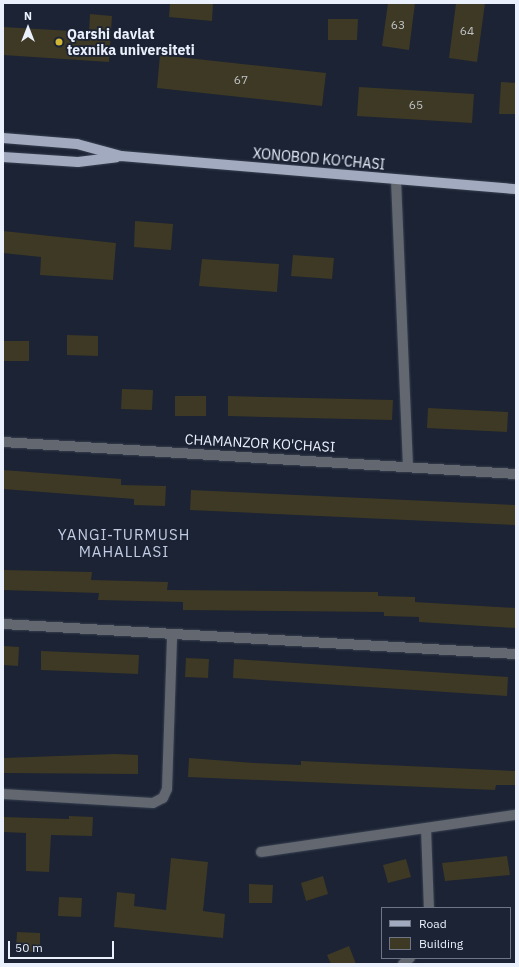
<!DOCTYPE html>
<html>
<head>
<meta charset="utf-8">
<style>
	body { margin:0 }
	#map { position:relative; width:519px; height:967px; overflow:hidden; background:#1b2334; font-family:"IBM Plex Sans",sans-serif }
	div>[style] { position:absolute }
	.building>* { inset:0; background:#3e3924 }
	.roads { filter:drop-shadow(0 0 1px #384050) drop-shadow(0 0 1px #384050) }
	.minor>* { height:10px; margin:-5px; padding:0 5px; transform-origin:5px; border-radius:5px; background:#626770 }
	.major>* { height:10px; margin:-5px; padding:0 5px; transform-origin:5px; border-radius:5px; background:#a1aabe }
	.dots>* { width:11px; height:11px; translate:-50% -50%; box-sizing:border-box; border:2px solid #1b2334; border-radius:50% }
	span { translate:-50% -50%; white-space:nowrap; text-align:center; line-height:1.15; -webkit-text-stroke:3.5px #1b2334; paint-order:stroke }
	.number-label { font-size:12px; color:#bfc2c6 }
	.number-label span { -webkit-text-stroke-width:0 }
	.poi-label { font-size:14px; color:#eaf0fc; font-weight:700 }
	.left { translate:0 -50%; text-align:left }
	.street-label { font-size:14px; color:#eaf0fc }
	.neighbourhood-label { font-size:15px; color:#c1cce4; letter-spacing:1px }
	.frame { position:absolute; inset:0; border:4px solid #eaf0fc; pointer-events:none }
	.legend { position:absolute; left:381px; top:907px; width:130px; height:52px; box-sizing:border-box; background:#1b2334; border:1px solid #6e7584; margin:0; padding:5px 7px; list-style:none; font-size:12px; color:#eaf0fc }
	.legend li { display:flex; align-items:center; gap:8px; height:20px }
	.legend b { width:20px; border:1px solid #6e7584 }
	.north { position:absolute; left:8px; top:8px; width:40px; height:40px; -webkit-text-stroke:3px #1b2334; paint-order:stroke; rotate:0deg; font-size:11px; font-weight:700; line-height:16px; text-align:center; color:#eaf0fc }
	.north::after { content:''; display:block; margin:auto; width:14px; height:18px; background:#eaf0fc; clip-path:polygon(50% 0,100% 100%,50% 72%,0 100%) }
	.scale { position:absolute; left:8px; top:941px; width:106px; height:18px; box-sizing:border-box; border:2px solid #eaf0fc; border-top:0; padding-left:5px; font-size:12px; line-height:14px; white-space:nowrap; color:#eaf0fc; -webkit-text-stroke:3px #1b2334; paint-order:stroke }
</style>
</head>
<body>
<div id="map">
	<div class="building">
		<div style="clip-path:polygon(170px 3px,213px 3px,212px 21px,169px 17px)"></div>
		<div style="clip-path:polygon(388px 3px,415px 3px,409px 50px,382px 46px)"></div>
		<div style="clip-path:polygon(456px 3px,485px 3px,477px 62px,449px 58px)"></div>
		<div style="clip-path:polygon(90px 14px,112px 16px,109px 62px,3px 55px,3px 27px,89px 32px)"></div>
		<div style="clip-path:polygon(328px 19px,358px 19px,357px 40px,328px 40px)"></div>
		<div style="clip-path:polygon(160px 55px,326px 73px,322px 106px,157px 88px)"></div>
		<div style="clip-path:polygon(501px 82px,516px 83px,516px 114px,499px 114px)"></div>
		<div style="clip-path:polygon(359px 87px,474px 94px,472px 123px,357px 116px)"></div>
		<div style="clip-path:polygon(135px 221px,173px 224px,171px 250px,134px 247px)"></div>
		<div style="clip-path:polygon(3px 231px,116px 243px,113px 280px,40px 275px,41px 257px,3px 253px)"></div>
		<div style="clip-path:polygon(293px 255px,334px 258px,332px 279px,291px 276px)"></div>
		<div style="clip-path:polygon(202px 259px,279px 264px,277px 292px,199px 286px)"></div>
		<div style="clip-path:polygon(67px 335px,98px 336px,98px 356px,67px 355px)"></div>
		<div style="clip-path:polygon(3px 341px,29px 341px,29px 361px,3px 361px)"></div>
		<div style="clip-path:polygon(122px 389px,153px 390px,152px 410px,121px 409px)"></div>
		<div style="clip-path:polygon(175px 396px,206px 396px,206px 416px,175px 416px)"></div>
		<div style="clip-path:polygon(228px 396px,393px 400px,392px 420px,228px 416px)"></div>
		<div style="clip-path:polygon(428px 408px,508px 412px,507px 432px,427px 428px)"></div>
		<div style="clip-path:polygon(3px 470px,121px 479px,121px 485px,166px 486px,165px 506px,134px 505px,134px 499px,3px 489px)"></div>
		<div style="clip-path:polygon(191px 490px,516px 505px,516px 525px,190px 510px)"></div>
		<div style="clip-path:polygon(3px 570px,92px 572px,91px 580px,168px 582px,167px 590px,378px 592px,378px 596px,415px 597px,415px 602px,516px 608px,516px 628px,419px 622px,419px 617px,384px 616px,384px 612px,183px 610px,183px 602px,98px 600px,99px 593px,3px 590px)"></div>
		<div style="clip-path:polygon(3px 646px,19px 647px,18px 666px,3px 665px)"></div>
		<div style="clip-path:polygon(41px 651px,139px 655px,138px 674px,41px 670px)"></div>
		<div style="clip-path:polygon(186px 658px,209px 659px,208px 678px,185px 677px)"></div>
		<div style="clip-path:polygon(234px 659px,508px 677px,507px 696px,233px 678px)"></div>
		<div style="clip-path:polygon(115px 754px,138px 755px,138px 774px,3px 773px,3px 758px)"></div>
		<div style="clip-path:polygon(189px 758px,254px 763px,301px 765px,301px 761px,516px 771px,516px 785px,496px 785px,495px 790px,188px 777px)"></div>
		<div style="clip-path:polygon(69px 816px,93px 817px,92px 836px,51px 835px,49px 872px,26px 871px,26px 833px,3px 832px,3px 817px,69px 819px)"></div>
		<div style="clip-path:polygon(507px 856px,510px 875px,445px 881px,442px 863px)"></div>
		<div style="clip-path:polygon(171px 858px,208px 862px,203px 911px,225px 914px,223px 938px,114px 927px,117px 892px,135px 894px,134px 906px,166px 910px)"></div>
		<div style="clip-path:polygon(406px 859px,411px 877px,388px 883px,383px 865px)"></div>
		<div style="clip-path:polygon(323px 876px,328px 894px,306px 901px,301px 883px)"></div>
		<div style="clip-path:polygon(249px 884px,273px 885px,272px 903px,249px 903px)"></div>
		<div style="clip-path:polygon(59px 897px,82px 898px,81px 917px,58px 916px)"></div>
		<div style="clip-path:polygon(17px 932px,40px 933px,40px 952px,16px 951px)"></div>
		<div style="clip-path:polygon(349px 946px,356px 964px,331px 964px,327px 955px)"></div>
	</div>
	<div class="roads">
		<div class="minor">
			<div style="left:396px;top:180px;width:286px;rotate:87.6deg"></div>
			<div style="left:3px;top:442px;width:514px;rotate:3.57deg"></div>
			<div style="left:3px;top:624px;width:514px;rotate:3.35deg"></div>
			<div style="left:3px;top:794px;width:150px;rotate:3.4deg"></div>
			<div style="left:153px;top:803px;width:11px;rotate:-27deg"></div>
			<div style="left:163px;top:798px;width:10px;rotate:-66deg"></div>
			<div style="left:167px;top:789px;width:153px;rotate:-88.1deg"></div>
			<div style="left:426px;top:828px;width:80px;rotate:87.9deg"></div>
			<div style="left:261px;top:852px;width:258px;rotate:-8.3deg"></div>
			<div style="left:403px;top:964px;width:9px;rotate:-41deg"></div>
		</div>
		<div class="major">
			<div style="left:3px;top:138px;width:74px;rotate:4.6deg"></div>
			<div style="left:77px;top:144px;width:46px;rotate:15.3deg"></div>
			<div style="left:121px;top:156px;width:396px;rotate:4.8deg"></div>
			<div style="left:3px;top:157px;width:75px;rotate:3.8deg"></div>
			<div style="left:78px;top:162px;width:39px;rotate:-7deg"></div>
		</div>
	</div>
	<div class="dots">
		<div style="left:59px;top:42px;background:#d2b735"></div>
	</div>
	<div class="number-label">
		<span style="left:398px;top:25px">63</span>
		<span style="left:467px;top:31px">64</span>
		<span style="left:241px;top:80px">67</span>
		<span style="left:416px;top:105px">65</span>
	</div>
	<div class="poi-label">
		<span class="left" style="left:67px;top:42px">Qarshi davlat<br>texnika universiteti</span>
	</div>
	<div class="street-label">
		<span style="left:319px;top:159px;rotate:5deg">XONOBOD KO'CHASI</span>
		<span style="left:260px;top:443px;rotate:3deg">CHAMANZOR KO'CHASI</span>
	</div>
	<div class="neighbourhood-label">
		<span style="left:124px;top:543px">YANGI-TURMUSH<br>MAHALLASI</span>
	</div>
	<div class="frame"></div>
	<ul class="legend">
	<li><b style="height:5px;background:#a1aabe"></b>Road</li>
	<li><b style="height:11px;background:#3e3924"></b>Building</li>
	</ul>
	<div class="north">N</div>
	<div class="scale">50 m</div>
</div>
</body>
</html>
